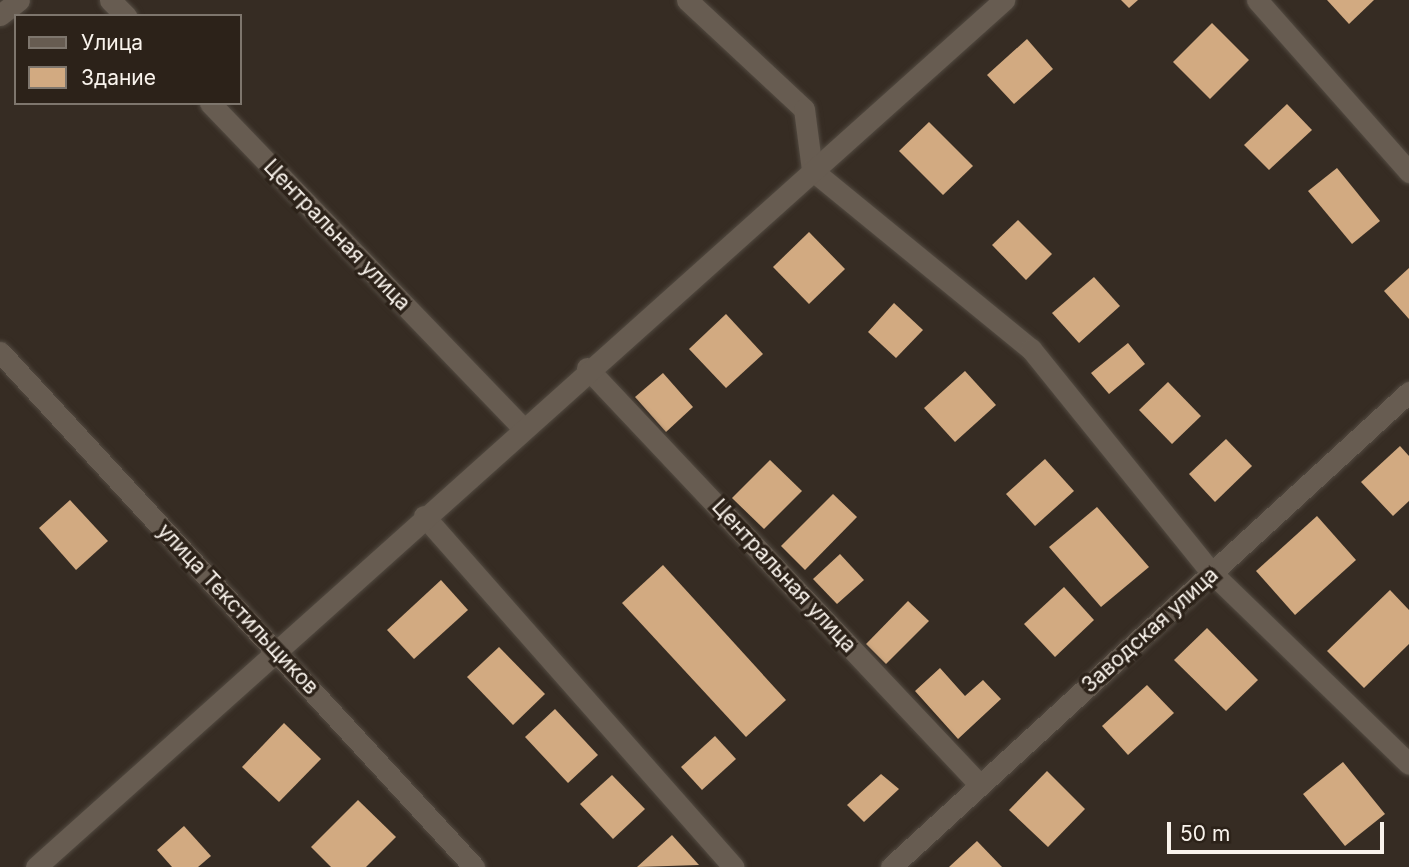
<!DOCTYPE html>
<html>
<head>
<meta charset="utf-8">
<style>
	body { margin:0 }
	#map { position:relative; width:1409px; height:867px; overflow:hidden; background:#362c23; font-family:Inter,sans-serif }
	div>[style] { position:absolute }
	.building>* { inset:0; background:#d2aa81 }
	.roads { filter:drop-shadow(0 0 2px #524a41) drop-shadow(0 0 2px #524a41) }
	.minor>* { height:21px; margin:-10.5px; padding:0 10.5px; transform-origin:10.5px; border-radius:10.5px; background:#675c51 }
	span { translate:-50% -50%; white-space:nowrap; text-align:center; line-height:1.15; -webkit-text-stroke:7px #2c2219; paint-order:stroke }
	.street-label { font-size:21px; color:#f9f3ec }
	.legend { position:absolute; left:14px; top:14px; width:228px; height:91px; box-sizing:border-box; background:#2c2219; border:2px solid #7e766d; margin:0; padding:9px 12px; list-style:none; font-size:21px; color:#f9f3ec }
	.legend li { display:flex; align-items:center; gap:14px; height:35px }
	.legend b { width:35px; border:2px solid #7e766d }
	.scale { position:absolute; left:1167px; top:822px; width:217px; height:32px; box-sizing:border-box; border:4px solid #f9f3ec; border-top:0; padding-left:9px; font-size:21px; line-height:24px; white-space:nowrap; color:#f9f3ec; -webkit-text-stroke:5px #2c2219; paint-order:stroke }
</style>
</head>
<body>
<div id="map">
	<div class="building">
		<div style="clip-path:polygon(1121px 0,1138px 0,1129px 8px)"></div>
		<div style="clip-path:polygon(1327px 0,1374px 0,1349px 24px)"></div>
		<div style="clip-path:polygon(1212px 23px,1249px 60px,1210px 99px,1173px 62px)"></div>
		<div style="clip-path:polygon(1027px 39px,1053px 69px,1014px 104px,987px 75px)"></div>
		<div style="clip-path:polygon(1287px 104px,1312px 130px,1269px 170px,1244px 145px)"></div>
		<div style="clip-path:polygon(929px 122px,973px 166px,943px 195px,899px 151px)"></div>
		<div style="clip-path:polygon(1337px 168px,1380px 221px,1352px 244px,1308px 191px)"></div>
		<div style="clip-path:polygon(1018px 220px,1052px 254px,1026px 280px,992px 245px)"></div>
		<div style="clip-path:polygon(809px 232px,845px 269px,809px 304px,773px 267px)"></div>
		<div style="clip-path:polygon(1409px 268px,1409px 319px,1384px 291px)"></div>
		<div style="clip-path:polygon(1094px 277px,1120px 306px,1079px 343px,1052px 313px)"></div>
		<div style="clip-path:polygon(894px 303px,923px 330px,896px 358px,868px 332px)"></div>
		<div style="clip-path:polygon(726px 314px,763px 354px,726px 388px,689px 349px)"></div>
		<div style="clip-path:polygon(1128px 343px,1145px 364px,1109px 394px,1091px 373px)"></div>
		<div style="clip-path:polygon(965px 371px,996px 405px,955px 442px,924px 408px)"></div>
		<div style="clip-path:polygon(663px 373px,693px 407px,666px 432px,635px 397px)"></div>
		<div style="clip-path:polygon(1168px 382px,1201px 416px,1172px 444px,1139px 410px)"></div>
		<div style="clip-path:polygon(1226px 439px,1252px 466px,1215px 502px,1189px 474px)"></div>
		<div style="clip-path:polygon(1400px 446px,1409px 456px,1409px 501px,1393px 516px,1361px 482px)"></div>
		<div style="clip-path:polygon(1045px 459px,1074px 491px,1035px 526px,1006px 494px)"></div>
		<div style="clip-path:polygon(770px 460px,802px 491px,764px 529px,732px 498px)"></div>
		<div style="clip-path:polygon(833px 494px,857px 517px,805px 570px,781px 546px)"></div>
		<div style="clip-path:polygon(70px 500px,108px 541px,76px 570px,39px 528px)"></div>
		<div style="clip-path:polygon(1097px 507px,1149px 567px,1101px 607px,1049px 547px)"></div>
		<div style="clip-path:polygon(1317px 516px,1356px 560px,1295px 615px,1256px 571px)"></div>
		<div style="clip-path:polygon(840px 554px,864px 580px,837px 604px,813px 579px)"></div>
		<div style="clip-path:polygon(663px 565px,786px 700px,746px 737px,622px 603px)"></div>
		<div style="clip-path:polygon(441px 580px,468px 610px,414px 659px,387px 630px)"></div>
		<div style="clip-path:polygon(1064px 587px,1094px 620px,1055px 657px,1024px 624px)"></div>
		<div style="clip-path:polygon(1390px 590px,1409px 610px,1409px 644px,1364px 688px,1327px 651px)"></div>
		<div style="clip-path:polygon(908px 601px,929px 621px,886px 664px,866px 644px)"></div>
		<div style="clip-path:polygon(1207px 628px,1258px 680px,1226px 711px,1174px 660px)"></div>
		<div style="clip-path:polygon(499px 647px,545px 694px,513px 725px,467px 677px)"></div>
		<div style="clip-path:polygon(940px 668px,965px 696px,983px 680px,1001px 699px,958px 739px,915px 691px)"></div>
		<div style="clip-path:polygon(1147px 685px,1174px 713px,1128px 755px,1102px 726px)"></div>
		<div style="clip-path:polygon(555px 709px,598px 755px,568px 783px,525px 737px)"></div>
		<div style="clip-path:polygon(284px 723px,321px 759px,279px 802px,242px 767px)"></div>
		<div style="clip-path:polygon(715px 736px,736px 759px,702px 790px,681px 767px)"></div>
		<div style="clip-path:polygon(1343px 762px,1385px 814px,1345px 846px,1303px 794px)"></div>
		<div style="clip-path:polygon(1047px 771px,1085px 809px,1048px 847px,1009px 810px)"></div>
		<div style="clip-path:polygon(881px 774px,899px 789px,864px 822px,847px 805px)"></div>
		<div style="clip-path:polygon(612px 775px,645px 809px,613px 839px,580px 804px)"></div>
		<div style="clip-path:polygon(358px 800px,396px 837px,366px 867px,331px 867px,311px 847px)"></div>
		<div style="clip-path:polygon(184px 826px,211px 856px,198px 867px,172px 867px,157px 850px)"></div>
		<div style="clip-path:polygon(672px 835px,699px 865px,637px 867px)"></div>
		<div style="clip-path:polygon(977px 841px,1002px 867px,949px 867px)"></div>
	</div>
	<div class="roads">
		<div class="minor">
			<div style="left:110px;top:0;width:23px;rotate:45deg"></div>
			<div style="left:687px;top:0;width:160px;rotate:43deg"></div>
			<div style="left:804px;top:109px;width:62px;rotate:82.5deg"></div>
			<div style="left:812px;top:170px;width:283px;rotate:39.3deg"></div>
			<div style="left:1031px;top:349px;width:288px;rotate:51.1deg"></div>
			<div style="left:1212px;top:573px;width:274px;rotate:44.1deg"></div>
			<div style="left:1257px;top:0;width:230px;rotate:48.5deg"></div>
			<div style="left:0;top:15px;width:24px;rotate:-38deg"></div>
			<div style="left:210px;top:103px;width:451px;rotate:46.1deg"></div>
			<div style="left:0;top:352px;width:700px;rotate:47.37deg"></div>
			<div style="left:587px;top:368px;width:573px;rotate:46.7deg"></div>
			<div style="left:424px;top:516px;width:468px;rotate:48.6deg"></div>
			<div style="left:36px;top:867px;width:1300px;rotate:-41.85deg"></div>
			<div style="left:891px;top:867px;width:703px;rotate:-42.52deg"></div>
		</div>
	</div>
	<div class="street-label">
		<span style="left:337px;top:235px;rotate:46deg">Центральная улица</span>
		<span style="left:784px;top:576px;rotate:47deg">Центральная улица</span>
		<span style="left:238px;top:609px;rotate:47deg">улица Текстильщиков</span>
		<span style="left:1150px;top:630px;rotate:-42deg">Заводская улица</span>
	</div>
	<ul class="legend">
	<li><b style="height:9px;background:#675c51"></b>Улица</li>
	<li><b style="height:19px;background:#d2aa81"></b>Здание</li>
	</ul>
	<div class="scale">50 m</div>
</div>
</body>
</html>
